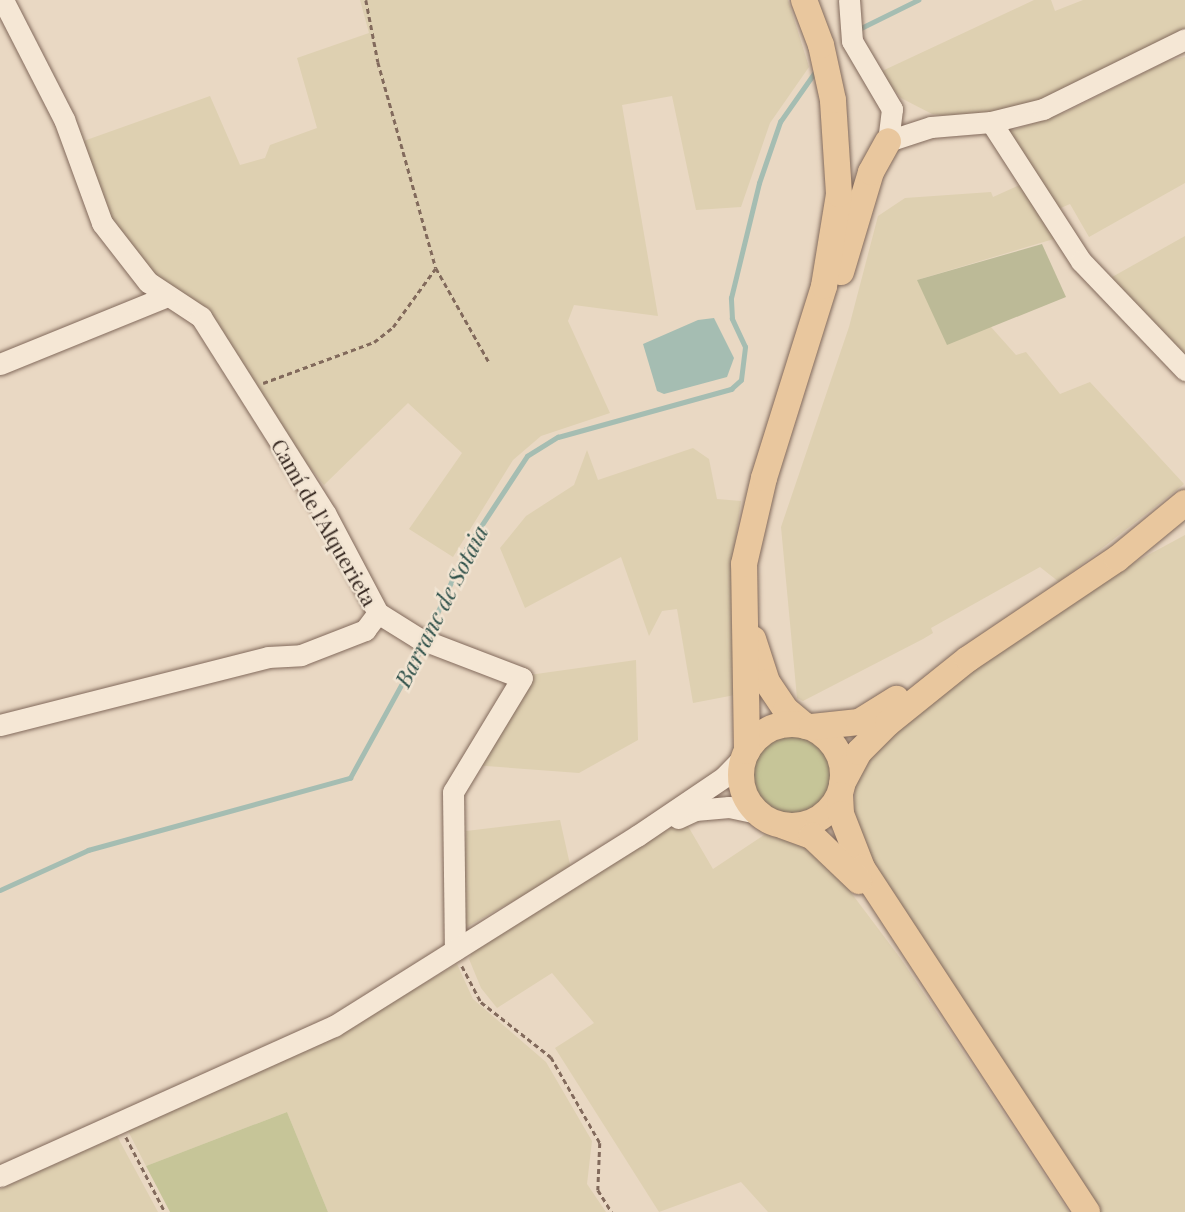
<!DOCTYPE html>
<html>
<head>
<meta charset="utf-8">
<style>
	body { margin:0 }
	#map { position:relative; width:1185px; height:1212px; overflow:hidden; background:#e9d8c3; font-family:"Playfair Display",serif }
	div>[style] { position:absolute }
	.farmland>* { inset:0; background:#ded0b1 }
	.green>* { inset:0; background:#c6c598 }
	.round { border-radius:50% }
	.cemetery>* { inset:0; background:#bcba97 }
	.water>* { inset:0; background:#a5bdb2 }
	.stream>* { height:4.5px; margin:-2.25px; padding:0 2.25px; transform-origin:2.25px; border-radius:2.25px; background:#a5bdb2 }
	.path>* { height:2.5px; margin-top:-1.25px; transform-origin:0; background:repeating-linear-gradient(90deg,#826a5c 0 5px,transparent 0 8.5px) }
	.roads { filter:drop-shadow(0 0 2px #826a5c) drop-shadow(0 0 2px #826a5c) }
	.minor>* { height:21px; margin:-10.5px; padding:0 10.5px; transform-origin:10.5px; border-radius:10.5px; background:#f5e7d5 }
	.major>* { height:26px; margin:-13px; padding:0 13px; transform-origin:13px; border-radius:13px; background:#e9c79e }
	.major>.ring { margin:-13px; padding:0; box-sizing:content-box; background:none; border:26px solid #e9c79e; border-radius:50% }
	span { translate:-50% -50%; white-space:nowrap; text-align:center; line-height:1.15; -webkit-text-stroke:5px #f1e4d2; paint-order:stroke }
	.street-label { font-size:21px; color:#33251e }
	.water-label { font-size:23px; color:#2f514a; font-style:italic }
</style>
</head>
<body>
<div id="map">
	<div class="farmland">
		<i style="clip-path:polygon(360px 0,788px 0,809px 67px,770px 123px,741px 207px,696px 210px,672px 96px,622px 105px,658px 316px,574px 305px,568px 321px,610px 413px,541px 436px,513px 460px,453px 557px,409px 529px,462px 453px,408px 403px,324px 485px,277px 426px,236px 360px,164px 292px,111px 227px,78px 143px,210px 96px,240px 165px,265px 158px,270px 145px,317px 128px,297px 58px,369px 33px)"></i>
		<i style="clip-path:polygon(1034px 0,1051px 0,1055px 11px,1083px 0,1185px 0,1185px 28px,1079px 85px,1012px 110px,957px 117px,932px 114px,901px 98px,880px 72px)"></i>
		<i style="clip-path:polygon(1185px 57px,1185px 183px,1089px 237px,1070px 204px,1054px 211px,1008px 132px,1066px 112px,1167px 61px)"></i>
		<i style="clip-path:polygon(1022px 184px,1057px 238px,917px 280px,991px 327px,1016px 355px,1026px 352px,1060px 394px,1090px 382px,1184px 484px,1059px 582px,1040px 567px,931px 628px,933px 633px,923px 639px,803px 701px,797px 698px,781px 527px,849px 327px,878px 216px,905px 198px,991px 192px,993px 197px)"></i>
		<i style="clip-path:polygon(1185px 236px,1185px 357px,1105px 281px)"></i>
		<i style="clip-path:polygon(693px 448px,709px 459px,717px 499px,741px 501px,734px 552px,740px 694px,693px 703px,677px 609px,662px 611px,649px 636px,621px 557px,525px 608px,500px 548px,526px 516px,574px 485px,587px 450px,598px 480px)"></i>
		<i style="clip-path:polygon(1185px 535px,1185px 1212px,1099px 1212px,870px 860px,854px 812px,855px 785px,859px 772px,897px 722px,1100px 581px)"></i>
		<i style="clip-path:polygon(636px 660px,638px 740px,579px 773px,473px 765px,529px 675px)"></i>
		<i style="clip-path:polygon(560px 820px,571px 869px,461px 930px,466px 831px)"></i>
		<i style="clip-path:polygon(685px 821px,713px 869px,767px 833px,790px 836px,828px 862px,901px 959px,1069px 1212px,768px 1212px,741px 1182px,659px 1212px,555px 1048px,594px 1023px,552px 973px,497px 1008px,481px 988px,469px 959px,473px 950px,632px 847px)"></i>
		<i style="clip-path:polygon(457px 964px,473px 999px,546px 1062px,592px 1141px,587px 1184px,606px 1212px,328px 1212px,287px 1112px,146px 1166px,125px 1125px,339px 1033px)"></i>
		<i style="clip-path:polygon(117px 1136px,158px 1212px,0 1212px,0 1189px)"></i>
	</div>
	<div class="green">
		<i class="round" style="left:747px;top:732px;width:86px;height:86px"></i>
		<i style="clip-path:polygon(287px 1112px,328px 1212px,170px 1212px,146px 1166px)"></i>
	</div>
	<div class="cemetery">
		<i style="clip-path:polygon(1042px 244px,1066px 297px,947px 345px,917px 280px)"></i>
	</div>
	<div class="water">
		<i style="clip-path:polygon(714px 318px,734px 358px,727px 377px,664px 394px,657px 391px,643px 344px,698px 320px)"></i>
	</div>
	<div class="stream">
		<i style="left:859px;top:29px;width:66px;rotate:-26.2deg"></i>
		<i style="left:427px;top:636px;width:95px;rotate:-65.9deg"></i>
		<i style="left:466px;top:549px;width:111px;rotate:-56.7deg"></i>
		<i style="left:527px;top:456px;width:36px;rotate:-32deg"></i>
		<i style="left:558px;top:437px;width:180px;rotate:-15.5deg"></i>
		<i style="left:731px;top:389px;width:13px;rotate:-42deg"></i>
		<i style="left:741px;top:380px;width:33px;rotate:-83deg"></i>
		<i style="left:745px;top:347px;width:31px;rotate:-115deg"></i>
		<i style="left:732px;top:319px;width:21px;rotate:-93deg"></i>
		<i style="left:731px;top:298px;width:118px;rotate:-76.3deg"></i>
		<i style="left:759px;top:183px;width:65px;rotate:-71deg"></i>
		<i style="left:780px;top:122px;width:61px;rotate:-55deg"></i>
		<i style="left:0;top:890px;width:97px;rotate:-24.4deg"></i>
		<i style="left:88px;top:850px;width:272px;rotate:-15.4deg"></i>
		<i style="left:350px;top:778px;width:149px;rotate:-61.2deg"></i>
	</div>
	<div class="path">
		<i style="left:366px;top:0;width:63px;rotate:79deg"></i>
		<i style="left:378px;top:62px;width:214px;rotate:74.3deg"></i>
		<i style="left:436px;top:268px;width:108px;rotate:60.6deg"></i>
		<i style="left:263px;top:383px;width:118px;rotate:-20.3deg"></i>
		<i style="left:374px;top:342px;width:24px;rotate:-38deg"></i>
		<i style="left:393px;top:327px;width:72px;rotate:-54.1deg"></i>
		<i style="left:462px;top:966px;width:41px;rotate:62.2deg"></i>
		<i style="left:481px;top:1002px;width:89px;rotate:38.2deg"></i>
		<i style="left:551px;top:1057px;width:99px;rotate:60.3deg"></i>
		<i style="left:600px;top:1143px;width:47px;rotate:92.4deg"></i>
		<i style="left:598px;top:1190px;width:26px;rotate:58deg"></i>
		<i style="left:126px;top:1137px;width:85px;rotate:62.5deg"></i>
	</div>
	<div class="roads">
		<div class="minor">
			<i style="left:3px;top:0;width:134px;rotate:62.9deg"></i>
			<i style="left:64px;top:119px;width:111px;rotate:69.9deg"></i>
			<i style="left:102px;top:223px;width:75px;rotate:52.1deg"></i>
			<i style="left:148px;top:282px;width:64px;rotate:33.4deg"></i>
			<i style="left:201px;top:317px;width:232px;rotate:57.7deg"></i>
			<i style="left:325px;top:513px;width:113px;rotate:62.1deg"></i>
			<i style="left:378px;top:613px;width:47px;rotate:32deg"></i>
			<i style="left:418px;top:638px;width:111px;rotate:21deg"></i>
			<i style="left:522px;top:678px;width:133px;rotate:121.2deg"></i>
			<i style="left:453px;top:792px;width:158px;rotate:89.3deg"></i>
			<i style="left:849px;top:0;width:41px;rotate:85.8deg"></i>
			<i style="left:852px;top:41px;width:79px;rotate:59.5deg"></i>
			<i style="left:892px;top:109px;width:32px;rotate:97deg"></i>
			<i style="left:991px;top:122px;width:166px;rotate:57.1deg"></i>
			<i style="left:1081px;top:261px;width:151px;rotate:46.3deg"></i>
			<i style="left:888px;top:141px;width:45px;rotate:-18deg"></i>
			<i style="left:931px;top:127px;width:60px;rotate:-4.8deg"></i>
			<i style="left:991px;top:122px;width:54px;rotate:-14deg"></i>
			<i style="left:1043px;top:109px;width:158px;rotate:-26.2deg"></i>
			<i style="left:0;top:364px;width:178px;rotate:-22.1deg"></i>
			<i style="left:0;top:725px;width:276px;rotate:-14.2deg"></i>
			<i style="left:268px;top:657px;width:33px;rotate:-3deg"></i>
			<i style="left:301px;top:655px;width:69px;rotate:-21.3deg"></i>
			<i style="left:365px;top:630px;width:21px;rotate:-53deg"></i>
			<i style="left:678px;top:818px;width:19px;rotate:-25deg"></i>
			<i style="left:695px;top:810px;width:34px;rotate:-5deg"></i>
			<i style="left:729px;top:807px;width:29px;rotate:12deg"></i>
			<i style="left:0;top:1176px;width:366px;rotate:-24.2deg"></i>
			<i style="left:334px;top:1026px;width:358px;rotate:-32.1deg"></i>
			<i style="left:637px;top:836px;width:105px;rotate:-34.1deg"></i>
			<i style="left:724px;top:777px;width:30px;rotate:-46deg"></i>
		</div>
		<div class="major">
			<i style="left:841px;top:272px;width:104px;rotate:-73.3deg"></i>
			<i style="left:871px;top:172px;width:35px;rotate:-61deg"></i>
			<i style="left:753px;top:639px;width:45px;rotate:72deg"></i>
			<i style="left:767px;top:682px;width:34px;rotate:56deg"></i>
			<i style="left:786px;top:710px;width:25px;rotate:40deg"></i>
			<i class="ring" style="left:741px;top:724px;width:76px;height:76px"></i>
			<i style="left:812px;top:727px;width:47px;rotate:-6.1deg"></i>
			<i style="left:859px;top:722px;width:44px;rotate:-31.9deg"></i>
			<i style="left:747px;top:751px;width:187px;rotate:-90.9deg"></i>
			<i style="left:744px;top:564px;width:88px;rotate:-76.9deg"></i>
			<i style="left:764px;top:478px;width:201px;rotate:-72.6deg"></i>
			<i style="left:824px;top:286px;width:93px;rotate:-80.7deg"></i>
			<i style="left:839px;top:194px;width:94px;rotate:-93.7deg"></i>
			<i style="left:833px;top:100px;width:56px;rotate:-102.3deg"></i>
			<i style="left:821px;top:45px;width:48px;rotate:-110.7deg"></i>
			<i style="left:842px;top:784px;width:36px;rotate:-62deg"></i>
			<i style="left:859px;top:752px;width:41px;rotate:-45deg"></i>
			<i style="left:888px;top:723px;width:102px;rotate:-38.7deg"></i>
			<i style="left:968px;top:659px;width:179px;rotate:-33.9deg"></i>
			<i style="left:1117px;top:559px;width:88px;rotate:-39.5deg"></i>
			<i style="left:840px;top:795px;width:19px;rotate:87deg"></i>
			<i style="left:841px;top:814px;width:58px;rotate:68.7deg"></i>
			<i style="left:862px;top:868px;width:411px;rotate:56.8deg"></i>
			<i style="left:784px;top:826px;width:30px;rotate:20deg"></i>
			<i style="left:812px;top:836px;width:65px;rotate:43.8deg"></i>
		</div>
	</div>
	<div class="street-label">
		<span style="left:325px;top:522px;rotate:60deg">Camí de l'Alquerieta</span>
	</div>
	<div class="water-label">
		<span style="left:441px;top:606px;rotate:-63deg">Barranc de Sotaia</span>
	</div>
</div>
</body>
</html>
